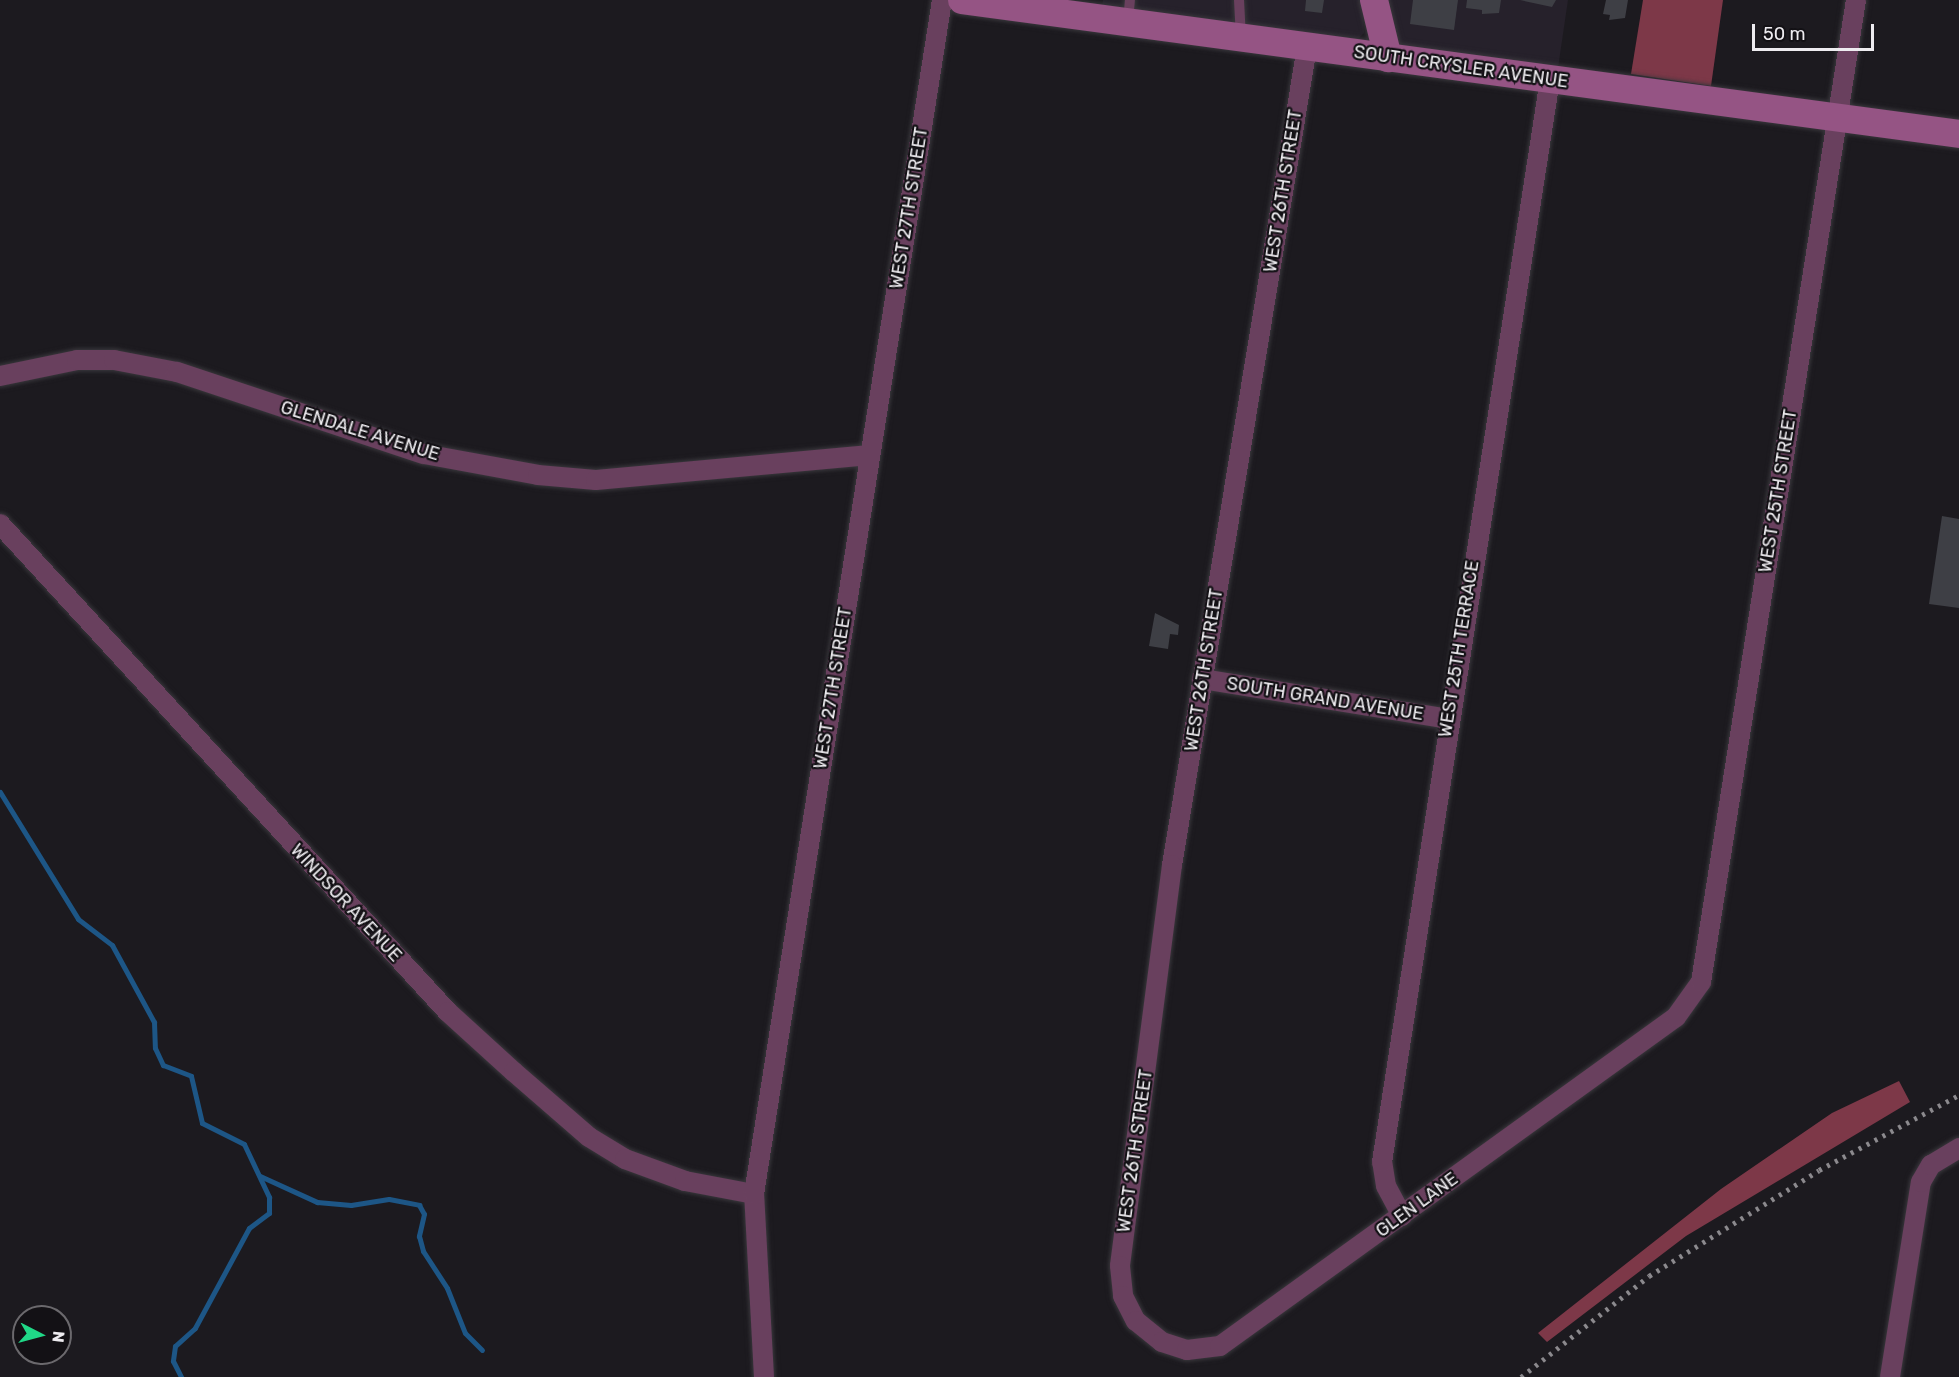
<!DOCTYPE html>
<html>
<head>
<meta charset="utf-8">
<style>
	body { margin:0 }
	#map { position:relative; width:1959px; height:1377px; overflow:hidden; background:#1c1a1f; font-family:Rubik,sans-serif }
	div>[style] { position:absolute }
	.built>* { inset:0; background:#26212b }
	.forest>* { inset:0; background:#7d3848 }
	.stream>* { height:5px; margin:-2.5px; padding:0 2.5px; transform-origin:2.5px; border-radius:2.5px; background:#1d5686 }
	.building>* { inset:0; background:#3e3f45 }
	.roads { filter:drop-shadow(0 0 2px #39373c) drop-shadow(0 0 2px #39373c) }
	.lane>* { height:10px; margin:-5px; padding:0 5px; transform-origin:5px; border-radius:5px; background:#69405e }
	.street>* { height:20px; margin:-10px; padding:0 10px; transform-origin:10px; border-radius:10px; background:#69405e }
	.secondary>* { height:28px; margin:-14px; padding:0 14px; transform-origin:14px; border-radius:14px; background:#955484 }
	.rail>* { height:4.5px; margin-top:-2.25px; transform-origin:0; background:repeating-linear-gradient(90deg,#8c8a8e 0 3px,transparent 0 9px) }
	span { translate:-50% -50%; white-space:nowrap; text-align:center; line-height:1.15; -webkit-text-stroke:4.5px #131115; paint-order:stroke }
	.street-label { font-size:18px; color:#eeecf0 }
	.north { position:absolute; left:12px; top:1305px; width:60px; height:60px; box-sizing:border-box; background:#131115; border:2px solid #6b696d; border-radius:50%; rotate:96deg; font-size:16px; font-weight:700; line-height:24px; text-align:center; color:#eeecf0 }
	.north::after { content:''; display:block; margin:auto; width:21px; height:27px; background:#20d887; clip-path:polygon(50% 0,100% 100%,50% 72%,0 100%) }
	.scale { position:absolute; left:1752px; top:24px; width:122px; height:27px; box-sizing:border-box; border:3px solid #eeecf0; border-top:0; padding-left:8px; font-size:18px; line-height:21px; white-space:nowrap; color:#eeecf0; -webkit-text-stroke:4px #131115; paint-order:stroke }
</style>
</head>
<body>
<div id="map">
	<div class="built">
		<i style="clip-path:polygon(1103px 0,1362px 0,1364px 33px,1355px 42px,1102px 6px)"></i>
		<i style="clip-path:polygon(1384px 0,1568px 0,1558px 68px,1406px 47px,1397px 42px)"></i>
	</div>
	<div class="forest">
		<i style="clip-path:polygon(1643px 0,1723px 0,1711px 86px,1631px 74px)"></i>
		<i style="clip-path:polygon(1899px 1081px,1910px 1102px,1686px 1236px,1547px 1342px,1538px 1333px,1721px 1189px,1832px 1113px)"></i>
	</div>
	<div class="stream">
		<i style="left:0;top:792px;width:149px;rotate:58.4deg"></i>
		<i style="left:78px;top:919px;width:43px;rotate:37.4deg"></i>
		<i style="left:112px;top:945px;width:88px;rotate:61.4deg"></i>
		<i style="left:154px;top:1022px;width:26px;rotate:88deg"></i>
		<i style="left:155px;top:1048px;width:19px;rotate:65deg"></i>
		<i style="left:163px;top:1065px;width:30px;rotate:21deg"></i>
		<i style="left:191px;top:1076px;width:48px;rotate:76.8deg"></i>
		<i style="left:202px;top:1123px;width:47px;rotate:26.6deg"></i>
		<i style="left:244px;top:1144px;width:59px;rotate:64.7deg"></i>
		<i style="left:269px;top:1197px;width:16px;rotate:90deg"></i>
		<i style="left:269px;top:1213px;width:25px;rotate:143deg"></i>
		<i style="left:249px;top:1228px;width:114px;rotate:118.4deg"></i>
		<i style="left:195px;top:1328px;width:27px;rotate:138deg"></i>
		<i style="left:175px;top:1346px;width:15px;rotate:98deg"></i>
		<i style="left:173px;top:1361px;width:18px;rotate:63deg"></i>
		<i style="left:260px;top:1176px;width:63px;rotate:24.5deg"></i>
		<i style="left:317px;top:1202px;width:34px;rotate:5deg"></i>
		<i style="left:351px;top:1205px;width:38px;rotate:-9deg"></i>
		<i style="left:389px;top:1199px;width:31px;rotate:11deg"></i>
		<i style="left:419px;top:1205px;width:10px;rotate:61deg"></i>
		<i style="left:424px;top:1214px;width:23px;rotate:103deg"></i>
		<i style="left:419px;top:1236px;width:16px;rotate:75deg"></i>
		<i style="left:423px;top:1251px;width:44px;rotate:57deg"></i>
		<i style="left:447px;top:1288px;width:48px;rotate:68.2deg"></i>
		<i style="left:465px;top:1333px;width:24px;rotate:45deg"></i>
	</div>
	<div class="building">
		<i style="clip-path:polygon(1306px 0,1324px 0,1322px 13px,1305px 11px)"></i>
		<i style="clip-path:polygon(1413px 0,1458px 0,1454px 30px,1410px 24px)"></i>
		<i style="clip-path:polygon(1467px 0,1501px 0,1499px 13px,1482px 14px,1482px 10px,1466px 8px)"></i>
		<i style="clip-path:polygon(1520px 0,1556px 0,1552px 7px)"></i>
		<i style="clip-path:polygon(1606px 0,1628px 0,1625px 18px,1609px 20px,1610px 15px,1603px 14px)"></i>
		<i style="clip-path:polygon(1942px 516px,1959px 519px,1959px 608px,1929px 604px)"></i>
		<i style="clip-path:polygon(1155px 613px,1179px 625px,1178px 635px,1170px 634px,1168px 649px,1149px 646px)"></i>
	</div>
	<div class="roads">
		<div class="lane">
			<i style="left:1239px;top:0;width:36px;rotate:87deg"></i>
			<i style="left:1128px;top:22px;width:22px;rotate:-85deg"></i>
		</div>
		<div class="street">
			<i style="left:1307px;top:47px;width:829px;rotate:99.37deg"></i>
			<i style="left:1172px;top:865px;width:404px;rotate:97.4deg"></i>
			<i style="left:1120px;top:1266px;width:30px;rotate:84deg"></i>
			<i style="left:1123px;top:1296px;width:28px;rotate:63deg"></i>
			<i style="left:1136px;top:1321px;width:33px;rotate:39deg"></i>
			<i style="left:1162px;top:1342px;width:26px;rotate:18deg"></i>
			<i style="left:1187px;top:1350px;width:33px;rotate:-7deg"></i>
			<i style="left:1220px;top:1346px;width:562px;rotate:-35.81deg"></i>
			<i style="left:1676px;top:1017px;width:43px;rotate:-54.5deg"></i>
			<i style="left:1701px;top:982px;width:994px;rotate:-81.03deg"></i>
			<i style="left:0;top:376px;width:79px;rotate:-11.7deg"></i>
			<i style="left:77px;top:360px;width:37px"></i>
			<i style="left:114px;top:360px;width:64px;rotate:10.8deg"></i>
			<i style="left:177px;top:372px;width:260px;rotate:18.4deg"></i>
			<i style="left:424px;top:454px;width:116px;rotate:10.4deg"></i>
			<i style="left:538px;top:475px;width:58px;rotate:4.9deg"></i>
			<i style="left:596px;top:480px;width:275px;rotate:-5.2deg"></i>
			<i style="left:0;top:524px;width:662px;rotate:47.45deg"></i>
			<i style="left:448px;top:1012px;width:89px;rotate:42.3deg"></i>
			<i style="left:514px;top:1072px;width:99px;rotate:40.9deg"></i>
			<i style="left:589px;top:1137px;width:42px;rotate:31.4deg"></i>
			<i style="left:625px;top:1159px;width:64px;rotate:20.1deg"></i>
			<i style="left:685px;top:1181px;width:70px;rotate:10.7deg"></i>
			<i style="left:1202px;top:679px;width:249px;rotate:9.2deg"></i>
			<i style="left:1402px;top:1216px;width:34px;rotate:-118deg"></i>
			<i style="left:1386px;top:1186px;width:24px;rotate:-99deg"></i>
			<i style="left:1382px;top:1162px;width:1096px;rotate:-81.18deg"></i>
			<i style="left:764px;top:1377px;width:183px;rotate:-93.1deg"></i>
			<i style="left:754px;top:1194px;width:1209px;rotate:-81.05deg"></i>
			<i style="left:1890px;top:1377px;width:197px;rotate:-81deg"></i>
			<i style="left:1921px;top:1182px;width:20px;rotate:-60deg"></i>
			<i style="left:1931px;top:1165px;width:33px;rotate:-31deg"></i>
		</div>
		<div class="secondary">
			<i style="left:962px;top:0;width:1006px;rotate:7.65deg"></i>
			<i style="left:1374px;top:0;width:60px;rotate:76.4deg"></i>
		</div>
	</div>
	<div class="rail">
		<i style="left:1521px;top:1377px;width:163px;rotate:-38.3deg"></i>
		<i style="left:1649px;top:1276px;width:200px;rotate:-31.9deg"></i>
		<i style="left:1819px;top:1170px;width:159px;rotate:-28.2deg"></i>
	</div>
	<div class="street-label">
		<span style="left:1461px;top:67px;rotate:8deg">SOUTH CRYSLER AVENUE</span>
		<span style="left:1283px;top:191px;rotate:-81deg">WEST 26TH STREET</span>
		<span style="left:909px;top:208px;rotate:-81deg">WEST 27TH STREET</span>
		<span style="left:360px;top:431px;rotate:17deg">GLENDALE AVENUE</span>
		<span style="left:1778px;top:491px;rotate:-81deg">WEST 25TH STREET</span>
		<span style="left:1459px;top:649px;rotate:-81deg">WEST 25TH TERRACE</span>
		<span style="left:1204px;top:670px;rotate:-81deg">WEST 26TH STREET</span>
		<span style="left:833px;top:688px;rotate:-81deg">WEST 27TH STREET</span>
		<span style="left:1325px;top:699px;rotate:9deg">SOUTH GRAND AVENUE</span>
		<span style="left:346px;top:903px;rotate:47deg">WINDSOR AVENUE</span>
		<span style="left:1135px;top:1151px;rotate:-82deg">WEST 26TH STREET</span>
		<span style="left:1417px;top:1205px;rotate:-36deg">GLEN LANE</span>
	</div>
	<div class="north">N</div>
	<div class="scale">50 m</div>
</div>
</body>
</html>
